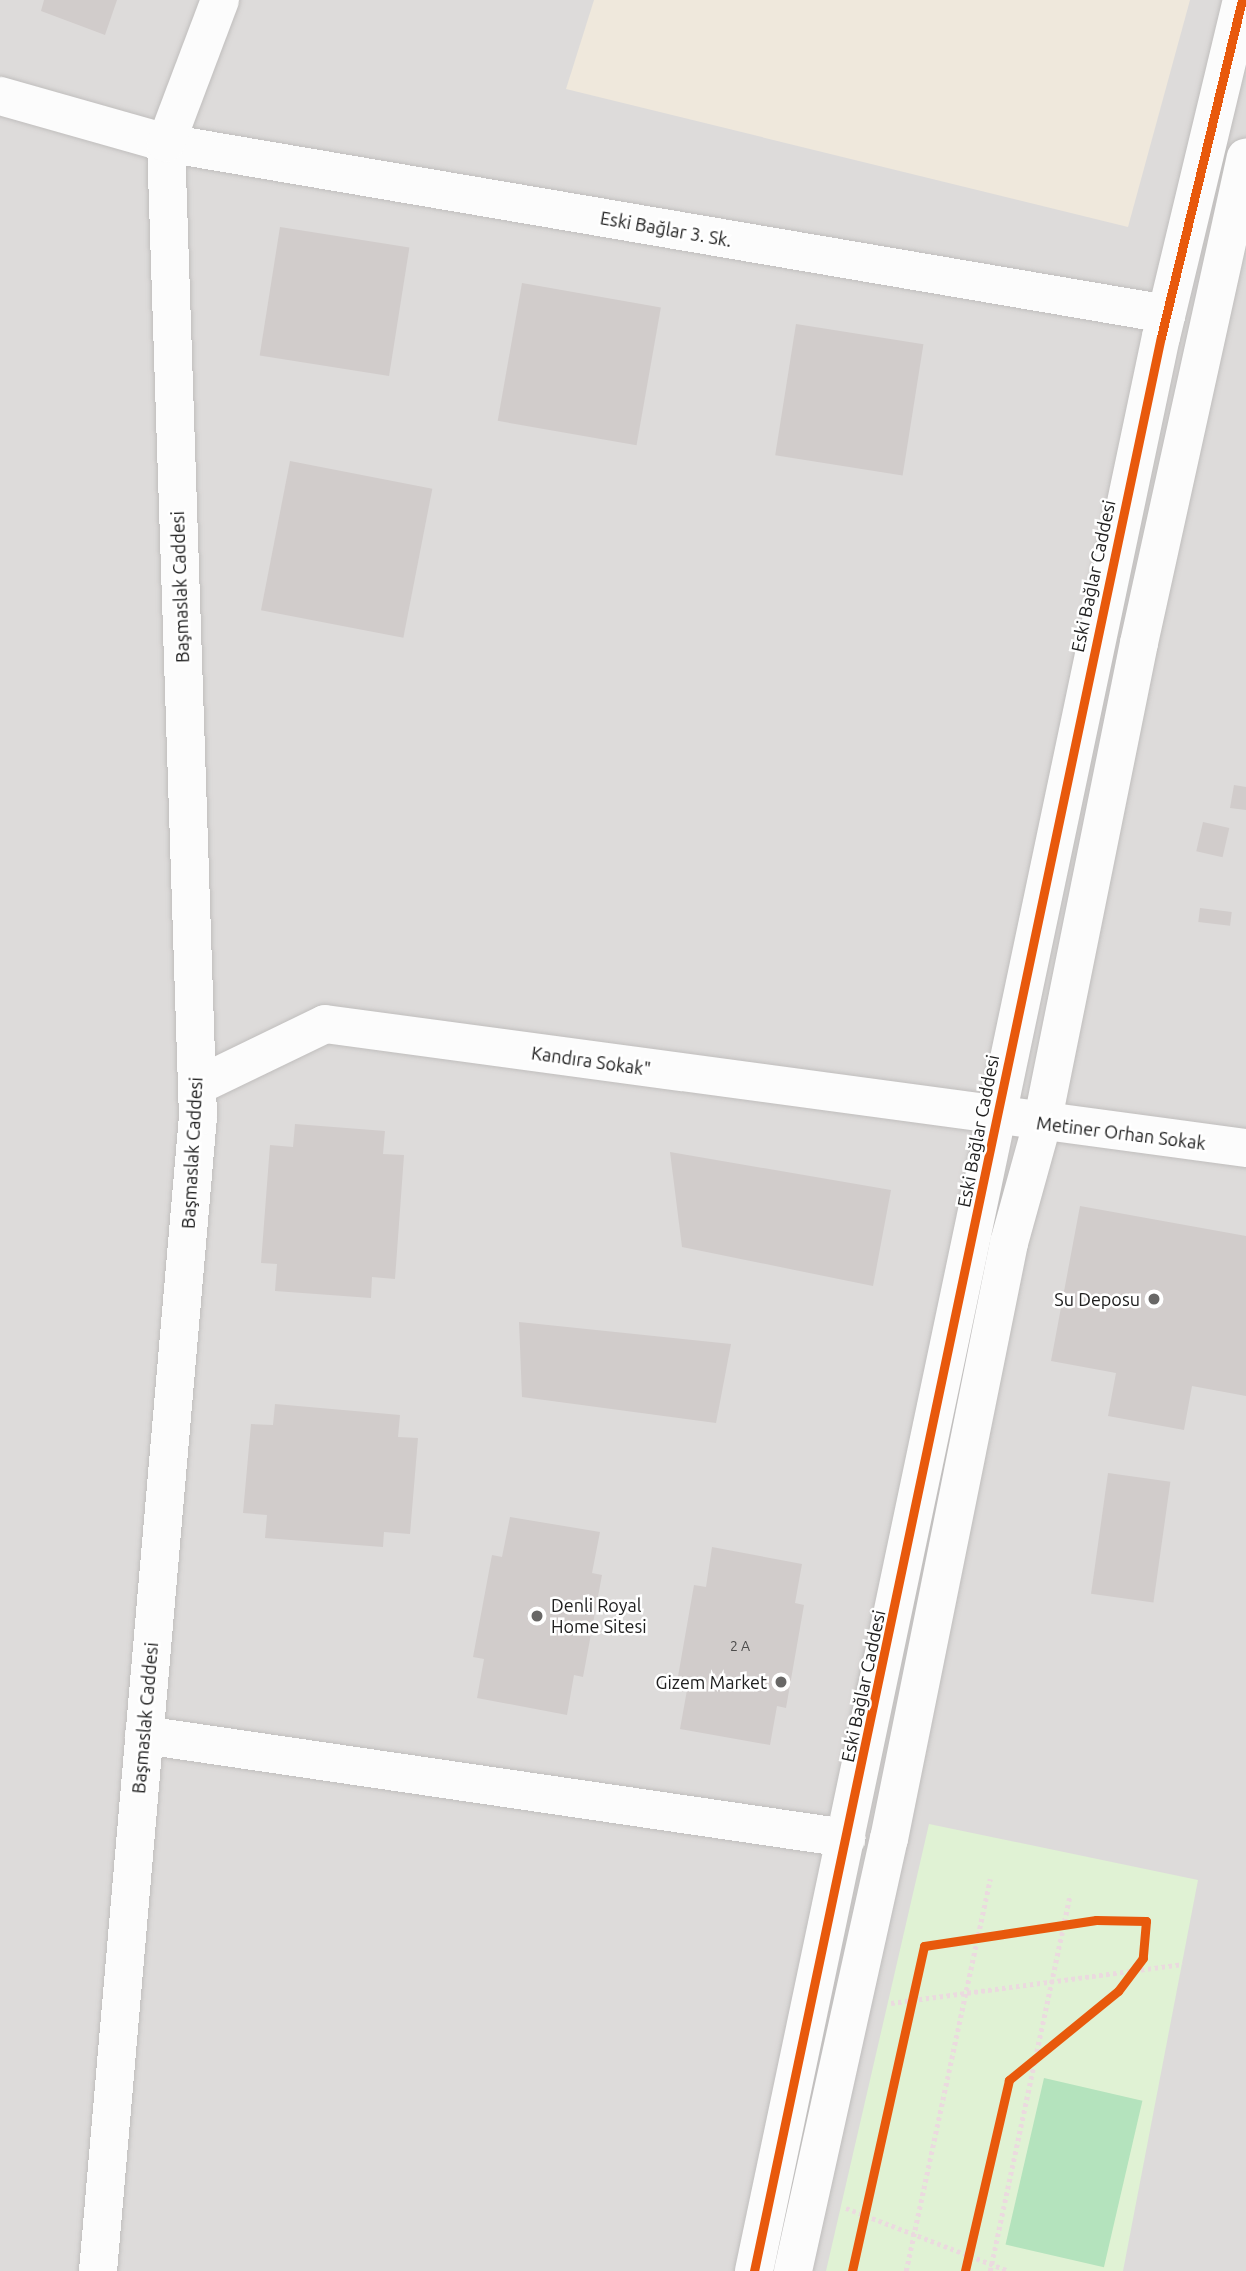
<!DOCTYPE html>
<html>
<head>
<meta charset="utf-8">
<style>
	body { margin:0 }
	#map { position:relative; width:1246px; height:2271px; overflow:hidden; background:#eeeae8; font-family:Ubuntu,sans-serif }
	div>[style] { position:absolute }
	.residential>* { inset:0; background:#dddbda; transform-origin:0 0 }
	.farmland>* { inset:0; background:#efe8dc }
	.park>* { inset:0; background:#e0f2d4 }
	.pitch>* { inset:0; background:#b4e3bd; transform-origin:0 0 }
	.building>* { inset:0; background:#d1cccb; transform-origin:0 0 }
	.path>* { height:4.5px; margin-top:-2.25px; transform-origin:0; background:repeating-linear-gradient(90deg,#ebdadf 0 3.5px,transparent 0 7px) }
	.roads { filter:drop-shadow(0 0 2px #c0bebd) drop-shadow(0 0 2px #c0bebd) }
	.minor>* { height:38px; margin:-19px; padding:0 19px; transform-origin:19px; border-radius:19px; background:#fcfcfc }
	.tertiary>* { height:38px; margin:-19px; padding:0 19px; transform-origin:19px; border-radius:19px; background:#fcfcfc }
	.cycleway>* { height:9px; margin:-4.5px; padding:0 4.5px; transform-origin:4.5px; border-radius:4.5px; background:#e8590c }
	.dots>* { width:19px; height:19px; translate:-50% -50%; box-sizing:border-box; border:4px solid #fff; border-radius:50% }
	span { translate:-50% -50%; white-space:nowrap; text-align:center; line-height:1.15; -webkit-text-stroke:5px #fff; paint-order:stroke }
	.number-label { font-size:14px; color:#4c4b4b }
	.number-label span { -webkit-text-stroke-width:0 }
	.street-label { font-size:18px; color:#202020 }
	.poi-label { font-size:18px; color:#202020 }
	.right { translate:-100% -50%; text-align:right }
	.left { translate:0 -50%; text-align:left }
</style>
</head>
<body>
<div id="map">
	<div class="residential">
		<i style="left:0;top:0;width:1246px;height:2271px"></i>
	</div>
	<div class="farmland">
		<i style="clip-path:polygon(594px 0,1190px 0,1128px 227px,566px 89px)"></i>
	</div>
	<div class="park">
		<i style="clip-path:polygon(929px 1824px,1198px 1880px,1123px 2271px,826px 2271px)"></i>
	</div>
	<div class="pitch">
		<i style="left:1044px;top:2078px;width:101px;height:171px;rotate:13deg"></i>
	</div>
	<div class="building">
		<i style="clip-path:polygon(44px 0,117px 0,105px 35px,41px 11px)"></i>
		<i style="left:280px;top:227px;width:131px;height:130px;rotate:9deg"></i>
		<i style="left:522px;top:283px;width:141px;height:140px;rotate:10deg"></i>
		<i style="left:796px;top:324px;width:129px;height:133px;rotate:9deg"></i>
		<i style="left:290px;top:461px;width:145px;height:152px;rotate:11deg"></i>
		<i style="clip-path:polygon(1234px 785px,1246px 787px,1246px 810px,1230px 808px)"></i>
		<i style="left:1203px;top:822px;width:27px;height:30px;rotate:13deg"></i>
		<i style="left:1200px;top:908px;width:32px;height:14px;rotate:7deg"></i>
		<i style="clip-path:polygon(295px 1124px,385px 1131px,383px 1154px,404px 1155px,395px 1279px,372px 1277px,371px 1298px,275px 1291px,277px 1264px,261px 1263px,270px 1145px,293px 1147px)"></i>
		<i style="clip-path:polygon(670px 1152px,891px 1190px,873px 1286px,682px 1247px)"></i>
		<i style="clip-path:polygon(1080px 1206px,1246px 1236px,1246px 1396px,1192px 1386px,1184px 1430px,1108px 1416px,1116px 1373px,1051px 1361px)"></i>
		<i style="clip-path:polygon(519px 1322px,731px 1344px,716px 1423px,522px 1397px)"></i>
		<i style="clip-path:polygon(275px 1404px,400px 1415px,398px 1437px,418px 1438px,410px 1534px,384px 1532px,383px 1547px,265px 1538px,267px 1515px,243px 1513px,251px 1424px,273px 1425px)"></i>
		<i style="left:1108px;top:1473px;width:63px;height:122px;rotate:8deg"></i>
		<i style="clip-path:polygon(510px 1517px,600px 1532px,592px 1573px,602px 1575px,583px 1677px,574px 1675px,567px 1715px,477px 1698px,484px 1659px,473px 1657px,492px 1555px,502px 1557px)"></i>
		<i style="clip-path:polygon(712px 1547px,802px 1564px,795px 1603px,804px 1605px,786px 1708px,777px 1706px,770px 1745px,680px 1729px,687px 1690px,676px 1688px,694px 1585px,706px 1587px)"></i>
	</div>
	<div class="path">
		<i style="left:891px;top:2003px;width:294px;rotate:-7.6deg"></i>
		<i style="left:846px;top:2208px;width:175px;rotate:21.1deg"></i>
		<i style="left:906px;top:2271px;width:401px;rotate:-77.9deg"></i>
		<i style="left:990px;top:2271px;width:385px;rotate:-78deg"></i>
	</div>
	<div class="roads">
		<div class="minor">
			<i style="left:0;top:96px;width:173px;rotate:15.8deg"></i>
			<i style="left:166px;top:143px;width:1015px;rotate:9.7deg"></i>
			<i style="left:197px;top:1086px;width:142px;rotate:-25.8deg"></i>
			<i style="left:325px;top:1024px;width:929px;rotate:7.67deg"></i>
			<i style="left:144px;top:1735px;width:710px;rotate:8.35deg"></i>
		</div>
		<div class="tertiary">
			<i style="left:98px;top:2271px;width:1158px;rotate:-85.05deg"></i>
			<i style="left:198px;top:1117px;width:975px;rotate:-91.88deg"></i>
			<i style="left:166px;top:143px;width:153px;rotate:-69.3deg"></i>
			<i style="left:754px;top:2271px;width:1976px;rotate:-78.12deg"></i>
			<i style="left:1161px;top:337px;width:347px;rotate:-76.5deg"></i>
			<i style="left:793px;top:2271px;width:443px;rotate:-77.5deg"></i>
			<i style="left:889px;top:1839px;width:608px;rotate:-78.62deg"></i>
			<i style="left:1009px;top:1243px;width:123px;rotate:-74.5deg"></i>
			<i style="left:1042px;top:1124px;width:491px;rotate:-78.6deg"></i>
			<i style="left:1139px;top:643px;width:497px;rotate:-77.6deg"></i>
		</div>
	</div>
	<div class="cycleway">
		<i style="left:754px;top:2271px;width:1976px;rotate:-78.12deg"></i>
		<i style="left:1161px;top:337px;width:347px;rotate:-76.5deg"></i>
		<i style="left:852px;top:2271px;width:333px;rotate:-77.5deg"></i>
		<i style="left:924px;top:1946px;width:174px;rotate:-8.6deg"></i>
		<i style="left:1096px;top:1920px;width:50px;rotate:1.1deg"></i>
		<i style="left:1146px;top:1921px;width:37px;rotate:95deg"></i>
		<i style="left:1143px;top:1958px;width:41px;rotate:127.1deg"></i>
		<i style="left:1118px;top:1991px;width:141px;rotate:140.8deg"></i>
		<i style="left:1009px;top:2080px;width:196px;rotate:103deg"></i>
	</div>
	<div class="dots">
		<i style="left:1154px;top:1299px;background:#686766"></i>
		<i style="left:537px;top:1616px;background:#686766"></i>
		<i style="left:781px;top:1682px;background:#686766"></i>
	</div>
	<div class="number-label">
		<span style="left:740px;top:1646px">2 A</span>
	</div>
	<div class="street-label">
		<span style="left:666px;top:229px;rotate:10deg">Eski Bağlar 3. Sk.</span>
		<span style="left:1093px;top:576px;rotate:-78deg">Eski Bağlar Caddesi</span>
		<span style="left:180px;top:587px;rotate:-92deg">Başmaslak Caddesi</span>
		<span style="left:591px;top:1061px;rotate:8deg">Kandıra Sokak"</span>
		<span style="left:978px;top:1131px;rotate:-79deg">Eski Bağlar Caddesi</span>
		<span style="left:1121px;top:1133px;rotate:7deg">Metiner Orhan Sokak</span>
		<span style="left:192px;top:1153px;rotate:-87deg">Başmaslak Caddesi</span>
		<span style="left:863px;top:1686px;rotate:-78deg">Eski Bağlar Caddesi</span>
		<span style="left:145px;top:1718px;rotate:-85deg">Başmaslak Caddesi</span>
	</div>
	<div class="poi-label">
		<span class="right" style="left:1140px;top:1299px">Su Deposu</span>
		<span class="left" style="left:551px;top:1616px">Denli Royal<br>Home Sitesi</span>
		<span class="right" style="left:767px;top:1682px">Gizem Market</span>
	</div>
</div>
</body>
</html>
